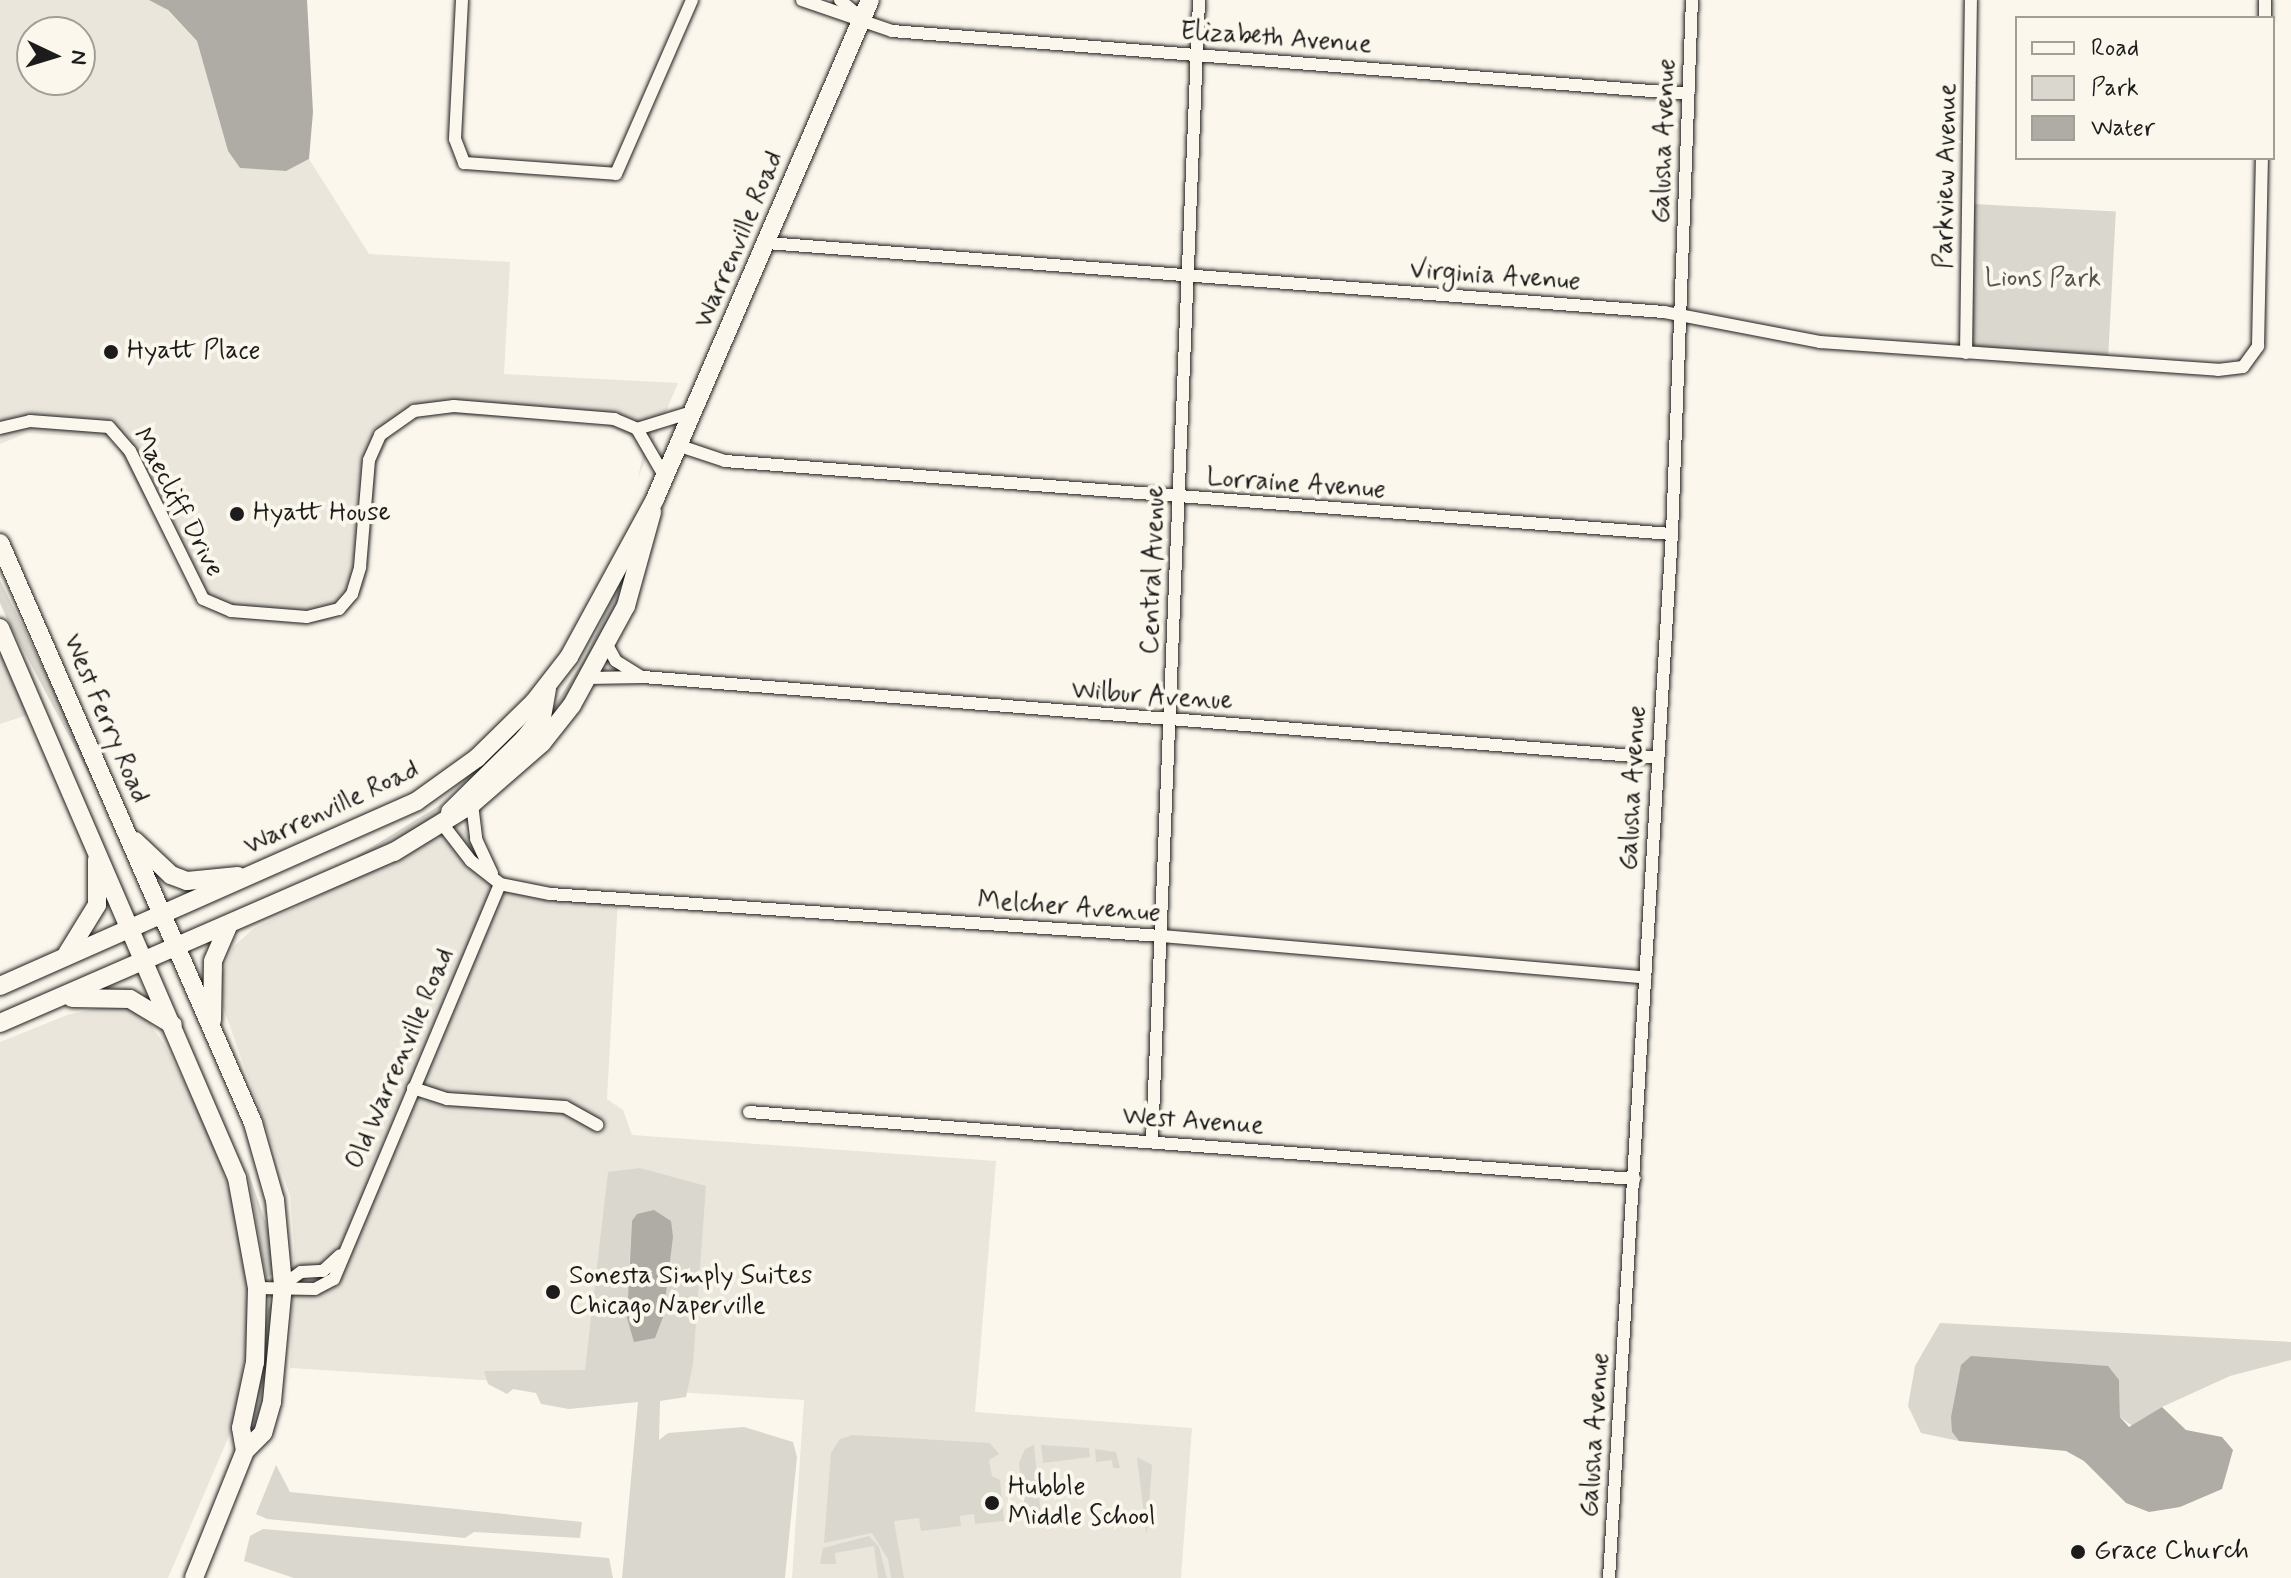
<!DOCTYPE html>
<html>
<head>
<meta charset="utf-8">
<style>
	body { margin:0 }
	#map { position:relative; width:2291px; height:1578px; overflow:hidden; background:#fbf7ec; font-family:Mynerve,sans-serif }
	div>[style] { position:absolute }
	.built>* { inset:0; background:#eae6dc }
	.green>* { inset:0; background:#dad7ce; transform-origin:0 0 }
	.water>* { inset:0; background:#afaca5 }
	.roads { filter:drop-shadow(0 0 2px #1c1c1c) drop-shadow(0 0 2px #1c1c1c) }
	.minor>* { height:12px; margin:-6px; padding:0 6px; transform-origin:6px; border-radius:6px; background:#fbf7ec }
	.secondary>* { height:18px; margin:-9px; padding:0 9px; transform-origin:9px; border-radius:9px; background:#fbf7ec }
	.dots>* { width:22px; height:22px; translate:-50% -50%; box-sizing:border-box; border:4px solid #fbf7ec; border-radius:50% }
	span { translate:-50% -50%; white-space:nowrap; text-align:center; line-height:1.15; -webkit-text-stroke:8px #fbf7ec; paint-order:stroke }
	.street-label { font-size:26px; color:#1c1c1c }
	.park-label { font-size:26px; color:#555451 }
	.poi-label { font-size:26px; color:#1c1c1c }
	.left { translate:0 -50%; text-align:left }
	.legend { position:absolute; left:2015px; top:16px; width:260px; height:144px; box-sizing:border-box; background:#fbf7ec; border:2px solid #a29f99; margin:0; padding:10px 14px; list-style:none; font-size:24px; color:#1c1c1c }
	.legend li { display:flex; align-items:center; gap:16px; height:40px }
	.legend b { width:40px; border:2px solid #a29f99 }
	.north { position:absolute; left:16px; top:16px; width:80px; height:80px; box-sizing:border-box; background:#fbf7ec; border:2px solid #a29f99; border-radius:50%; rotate:94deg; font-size:22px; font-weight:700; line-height:32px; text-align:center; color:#1c1c1c }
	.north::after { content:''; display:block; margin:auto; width:28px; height:36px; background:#1c1c1c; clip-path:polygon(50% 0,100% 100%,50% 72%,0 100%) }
</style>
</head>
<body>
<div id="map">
	<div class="built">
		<i style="clip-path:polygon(evenodd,0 0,149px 0,163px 6px,197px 41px,228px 151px,240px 168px,286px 171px,309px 159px,369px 254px,510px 262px,504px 374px,678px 383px,638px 478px,643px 454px,635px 439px,602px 423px,427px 413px,407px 421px,389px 438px,377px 464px,369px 563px,365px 585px,350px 609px,329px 621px,305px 623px,231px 618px,201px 605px,113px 439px,27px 433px,0 444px,0 0,32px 32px,80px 32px,80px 80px,32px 80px,32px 32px)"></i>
		<i style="clip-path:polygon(0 651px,27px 715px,0 724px)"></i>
		<i style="clip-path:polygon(460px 824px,505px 885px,618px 898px,607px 1099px,623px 1110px,632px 1135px,996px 1161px,975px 1412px,1192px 1428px,1181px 1578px,792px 1578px,804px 1400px,290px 1368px,294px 1247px,290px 1195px,223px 1007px,221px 977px,233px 947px,253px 929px)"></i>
		<i style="clip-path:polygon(112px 1005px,129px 1006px,146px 1018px,164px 1044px,205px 1122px,235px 1207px,248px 1289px,246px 1351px,232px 1429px,168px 1578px,0 1578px,0 1042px,67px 1015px)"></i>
	</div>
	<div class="green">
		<i style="left:1974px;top:204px;width:142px;height:144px;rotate:3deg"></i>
		<i style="clip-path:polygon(627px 565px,632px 568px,607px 628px,575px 686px,533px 739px,585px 658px)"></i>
		<i style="clip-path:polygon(0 580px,70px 722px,107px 808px,8px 621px,0 603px)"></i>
		<i style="clip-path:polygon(442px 804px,434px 820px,358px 858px,357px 856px)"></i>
		<i style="clip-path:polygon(evenodd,640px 1168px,706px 1186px,693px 1364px,686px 1397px,660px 1401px,659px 1440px,668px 1433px,744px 1427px,793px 1442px,797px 1457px,785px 1578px,622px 1578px,638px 1402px,569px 1409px,541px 1404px,536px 1393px,513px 1389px,507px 1394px,488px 1384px,484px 1371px,585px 1370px,608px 1172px,640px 1168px,632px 1221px,671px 1221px,663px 1317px,628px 1280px,632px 1221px)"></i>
		<i style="clip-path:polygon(247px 1169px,269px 1232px,273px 1274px,266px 1278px)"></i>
		<i style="clip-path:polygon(275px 1297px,268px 1375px,254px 1437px,249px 1434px,268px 1309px)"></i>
		<i style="clip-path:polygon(1940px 1323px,2291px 1342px,2291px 1360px,2230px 1376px,2162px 1407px,2135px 1428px,2120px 1417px,2119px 1380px,1952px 1432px,1959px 1441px,1921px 1433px,1908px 1406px,1915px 1366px)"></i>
		<i style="clip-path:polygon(853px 1435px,990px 1443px,999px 1454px,989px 1460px,992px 1476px,1000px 1480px,1004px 1521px,975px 1524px,974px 1514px,960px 1516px,961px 1526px,921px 1531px,919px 1518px,894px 1521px,904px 1578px,891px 1578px,888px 1559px,872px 1533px,824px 1543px,831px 1453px,840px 1439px)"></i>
		<i style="clip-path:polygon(1034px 1445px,1041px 1516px,1026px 1518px,1019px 1463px,1025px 1449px)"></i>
		<i style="clip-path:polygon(1041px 1445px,1089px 1448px,1090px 1457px,1043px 1463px)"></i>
		<i style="clip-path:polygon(1095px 1449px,1116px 1452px,1120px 1468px,1113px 1468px,1112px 1460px,1096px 1462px)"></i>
		<i style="clip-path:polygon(1137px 1457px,1152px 1465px,1147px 1533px,1146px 1531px)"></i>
		<i style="clip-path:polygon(276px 1465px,290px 1492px,582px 1522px,580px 1538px,474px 1532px,465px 1538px,267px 1519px,256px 1514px)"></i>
		<i style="clip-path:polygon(263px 1529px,609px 1558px,613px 1578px,294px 1578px,244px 1561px,250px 1536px)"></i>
		<i style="clip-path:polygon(869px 1536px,879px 1547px,887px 1578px,878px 1578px,874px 1546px,835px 1553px,836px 1564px,820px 1564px,823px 1548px)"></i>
	</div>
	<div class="water">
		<i style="clip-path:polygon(149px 0,307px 0,313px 112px,309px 159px,286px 171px,240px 168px,228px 151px,197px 41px,168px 10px)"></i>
		<i style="clip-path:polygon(654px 1210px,671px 1221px,673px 1237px,663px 1317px,655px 1338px,634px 1342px,627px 1318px,632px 1221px,637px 1214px)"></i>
		<i style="clip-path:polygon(1971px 1356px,2108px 1366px,2119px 1380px,2120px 1417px,2129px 1427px,2162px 1407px,2186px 1430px,2222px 1437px,2233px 1450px,2222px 1489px,2180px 1507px,2149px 1512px,2126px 1503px,2084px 1461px,2066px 1451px,1959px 1441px,1952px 1432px,1951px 1417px,1961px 1365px)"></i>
	</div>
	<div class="roads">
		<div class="minor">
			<i style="left:462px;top:0;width:139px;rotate:92.9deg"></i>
			<i style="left:455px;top:139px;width:26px;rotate:69deg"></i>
			<i style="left:464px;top:163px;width:152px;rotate:4.1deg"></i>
			<i style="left:616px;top:174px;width:190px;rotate:-66.4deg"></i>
			<i style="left:802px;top:0;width:95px;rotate:19deg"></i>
			<i style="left:892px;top:31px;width:799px;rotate:4.52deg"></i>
			<i style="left:840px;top:0;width:25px;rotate:40deg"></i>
			<i style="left:2265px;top:18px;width:18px;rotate:-90deg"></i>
			<i style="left:767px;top:243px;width:900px;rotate:4.4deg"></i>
			<i style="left:1664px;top:312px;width:159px;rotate:10.9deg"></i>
			<i style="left:1820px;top:342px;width:399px;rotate:4deg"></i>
			<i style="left:2218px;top:370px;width:25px;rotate:-7deg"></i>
			<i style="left:2243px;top:367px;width:26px;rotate:-54deg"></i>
			<i style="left:2258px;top:346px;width:188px;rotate:-88.8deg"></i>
			<i style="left:1966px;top:353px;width:353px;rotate:-89.2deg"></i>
			<i style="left:0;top:428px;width:31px;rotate:-13deg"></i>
			<i style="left:30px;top:421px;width:79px;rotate:4.3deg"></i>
			<i style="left:109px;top:427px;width:32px;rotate:49deg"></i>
			<i style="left:130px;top:451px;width:165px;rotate:63.7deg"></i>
			<i style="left:203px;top:599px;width:30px;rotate:23deg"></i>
			<i style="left:231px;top:611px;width:76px;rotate:4.5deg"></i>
			<i style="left:307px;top:617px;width:33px;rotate:-14deg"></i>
			<i style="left:339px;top:609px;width:20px;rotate:-49deg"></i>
			<i style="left:352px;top:594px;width:28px;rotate:-73deg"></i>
			<i style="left:360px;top:567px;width:107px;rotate:-85.2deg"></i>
			<i style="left:369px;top:460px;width:27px;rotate:-66deg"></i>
			<i style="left:380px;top:435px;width:42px;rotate:-35.2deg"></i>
			<i style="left:414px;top:411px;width:40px;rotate:-7.1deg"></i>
			<i style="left:454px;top:406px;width:161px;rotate:4.6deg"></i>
			<i style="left:614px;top:419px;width:25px;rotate:23deg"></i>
			<i style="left:637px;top:429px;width:56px;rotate:59.7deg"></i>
			<i style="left:637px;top:429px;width:61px;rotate:-17.2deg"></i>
			<i style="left:680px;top:446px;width:47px;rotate:18.4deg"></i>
			<i style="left:725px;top:461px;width:950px;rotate:4.41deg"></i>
			<i style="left:607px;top:645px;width:18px;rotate:61deg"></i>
			<i style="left:616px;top:661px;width:28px;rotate:32deg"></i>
			<i style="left:588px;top:678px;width:55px;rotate:-1deg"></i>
			<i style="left:643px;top:677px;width:1018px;rotate:4.56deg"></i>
			<i style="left:472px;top:804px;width:35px;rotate:83deg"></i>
			<i style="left:476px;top:839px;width:38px;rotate:65deg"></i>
			<i style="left:444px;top:826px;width:44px;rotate:52.4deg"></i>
			<i style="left:471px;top:861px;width:37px;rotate:38deg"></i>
			<i style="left:500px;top:884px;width:51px;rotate:11.3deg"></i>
			<i style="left:550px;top:894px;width:613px;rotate:3.93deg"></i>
			<i style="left:1162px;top:936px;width:485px;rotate:4.9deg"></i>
			<i style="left:413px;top:1088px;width:36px;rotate:18deg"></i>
			<i style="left:447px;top:1099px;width:118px;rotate:3.9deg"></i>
			<i style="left:565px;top:1107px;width:37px;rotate:29deg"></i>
			<i style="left:749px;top:1112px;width:888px;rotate:4.33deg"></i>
			<i style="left:1152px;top:1141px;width:1142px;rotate:-87.64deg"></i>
			<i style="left:283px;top:1285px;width:22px;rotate:-36deg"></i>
			<i style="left:301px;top:1272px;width:22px;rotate:-3deg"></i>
			<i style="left:323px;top:1271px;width:23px;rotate:-43deg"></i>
			<i style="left:257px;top:1288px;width:58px;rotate:1deg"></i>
			<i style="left:315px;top:1289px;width:21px;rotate:-28deg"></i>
			<i style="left:334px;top:1279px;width:428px;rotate:-67.2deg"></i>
			<i style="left:1609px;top:1578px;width:1046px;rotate:-86.55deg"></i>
			<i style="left:1672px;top:534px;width:534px;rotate:-87.86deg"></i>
		</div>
		<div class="secondary">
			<i style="left:0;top:543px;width:633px;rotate:66.43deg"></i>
			<i style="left:253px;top:1123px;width:80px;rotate:74.1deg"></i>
			<i style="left:275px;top:1200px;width:85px;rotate:84.6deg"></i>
			<i style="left:283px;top:1285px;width:118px;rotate:95.4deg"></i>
			<i style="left:272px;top:1402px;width:32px;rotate:106deg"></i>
			<i style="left:263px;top:1433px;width:25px;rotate:135deg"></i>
			<i style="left:245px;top:1451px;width:137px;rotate:111.9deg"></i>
			<i style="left:0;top:628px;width:599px;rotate:66.69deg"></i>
			<i style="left:237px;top:1178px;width:112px;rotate:79.7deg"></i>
			<i style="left:257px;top:1288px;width:74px;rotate:91.5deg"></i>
			<i style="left:255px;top:1362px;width:67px;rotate:102deg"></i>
			<i style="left:241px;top:1428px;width:23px;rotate:80deg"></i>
			<i style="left:450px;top:812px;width:104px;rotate:-44.6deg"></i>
			<i style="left:524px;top:739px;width:28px;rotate:-51deg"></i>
			<i style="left:542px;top:717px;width:29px;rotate:-80deg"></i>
			<i style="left:135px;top:841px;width:50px;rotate:43.4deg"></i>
			<i style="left:171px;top:875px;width:17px;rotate:21deg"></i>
			<i style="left:187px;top:881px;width:51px;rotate:-5.6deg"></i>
			<i style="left:65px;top:957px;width:61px;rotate:-58.4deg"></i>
			<i style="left:97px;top:905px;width:45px;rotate:-90deg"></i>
			<i style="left:0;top:986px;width:456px;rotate:-23.9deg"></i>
			<i style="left:417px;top:801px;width:74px;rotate:-35.6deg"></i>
			<i style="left:477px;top:758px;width:80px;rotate:-44.5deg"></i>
			<i style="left:534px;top:702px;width:57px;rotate:-52.1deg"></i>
			<i style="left:569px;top:657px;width:180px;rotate:-61.4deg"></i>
			<i style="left:655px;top:499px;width:543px;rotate:-66.69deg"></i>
			<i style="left:72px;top:998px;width:58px;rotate:1deg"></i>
			<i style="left:130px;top:999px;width:50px;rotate:31.2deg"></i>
			<i style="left:212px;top:1020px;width:59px;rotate:-89deg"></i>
			<i style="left:213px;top:961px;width:40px;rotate:-66.6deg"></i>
			<i style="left:0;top:1023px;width:430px;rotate:-23.5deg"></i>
			<i style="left:394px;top:852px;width:92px;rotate:-31.6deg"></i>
			<i style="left:472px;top:804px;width:93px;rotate:-41.1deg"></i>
			<i style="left:542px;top:743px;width:48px;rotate:-51.7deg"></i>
			<i style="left:572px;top:705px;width:113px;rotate:-61.4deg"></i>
			<i style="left:626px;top:606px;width:98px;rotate:-74.5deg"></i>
		</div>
	</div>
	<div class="dots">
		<i style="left:111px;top:352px;background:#1c1c1c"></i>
		<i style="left:237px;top:514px;background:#1c1c1c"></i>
		<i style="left:553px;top:1292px;background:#1c1c1c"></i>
		<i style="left:992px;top:1503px;background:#1c1c1c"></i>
		<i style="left:2078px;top:1552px;background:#1c1c1c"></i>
	</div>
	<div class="street-label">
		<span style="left:1276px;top:39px;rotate:4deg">Elizabeth Avenue</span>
		<span style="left:1665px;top:141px;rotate:-88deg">Galusha Avenue</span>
		<span style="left:1947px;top:176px;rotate:-89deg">Parkview Avenue</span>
		<span style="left:740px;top:240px;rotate:-67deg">Warrenville Road</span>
		<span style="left:1495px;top:277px;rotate:4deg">Virginia Avenue</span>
		<span style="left:1296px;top:485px;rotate:4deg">Lorraine Avenue</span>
		<span style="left:177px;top:503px;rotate:62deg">Maecliff Drive</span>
		<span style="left:1154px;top:570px;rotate:-88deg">Central Avenue</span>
		<span style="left:1152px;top:697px;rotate:4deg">Wilbur Avenue</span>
		<span style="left:105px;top:719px;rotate:67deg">West Ferry Road</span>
		<span style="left:1634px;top:788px;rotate:-87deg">Galusha Avenue</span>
		<span style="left:332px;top:809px;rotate:-25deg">Warrenville Road</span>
		<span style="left:1069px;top:908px;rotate:4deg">Melcher Avenue</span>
		<span style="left:401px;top:1059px;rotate:-67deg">Old Warrenville Road</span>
		<span style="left:1193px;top:1122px;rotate:4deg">West Avenue</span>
		<span style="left:1596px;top:1435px;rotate:-86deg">Galusha Avenue</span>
	</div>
	<div class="park-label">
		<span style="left:2043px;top:280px">Lions Park</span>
	</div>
	<div class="poi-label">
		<span class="left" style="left:127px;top:352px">Hyatt Place</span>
		<span class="left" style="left:253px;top:514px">Hyatt House</span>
		<span class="left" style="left:569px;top:1292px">Sonesta Simply Suites<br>Chicago Naperville</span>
		<span class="left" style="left:1008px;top:1503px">Hubble<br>Middle School</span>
		<span class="left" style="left:2094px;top:1552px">Grace Church</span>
	</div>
	<ul class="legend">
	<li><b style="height:10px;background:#fbf7ec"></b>Road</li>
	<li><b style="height:22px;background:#dad7ce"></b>Park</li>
	<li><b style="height:22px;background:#afaca5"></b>Water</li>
	</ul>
	<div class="north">N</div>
</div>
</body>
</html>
